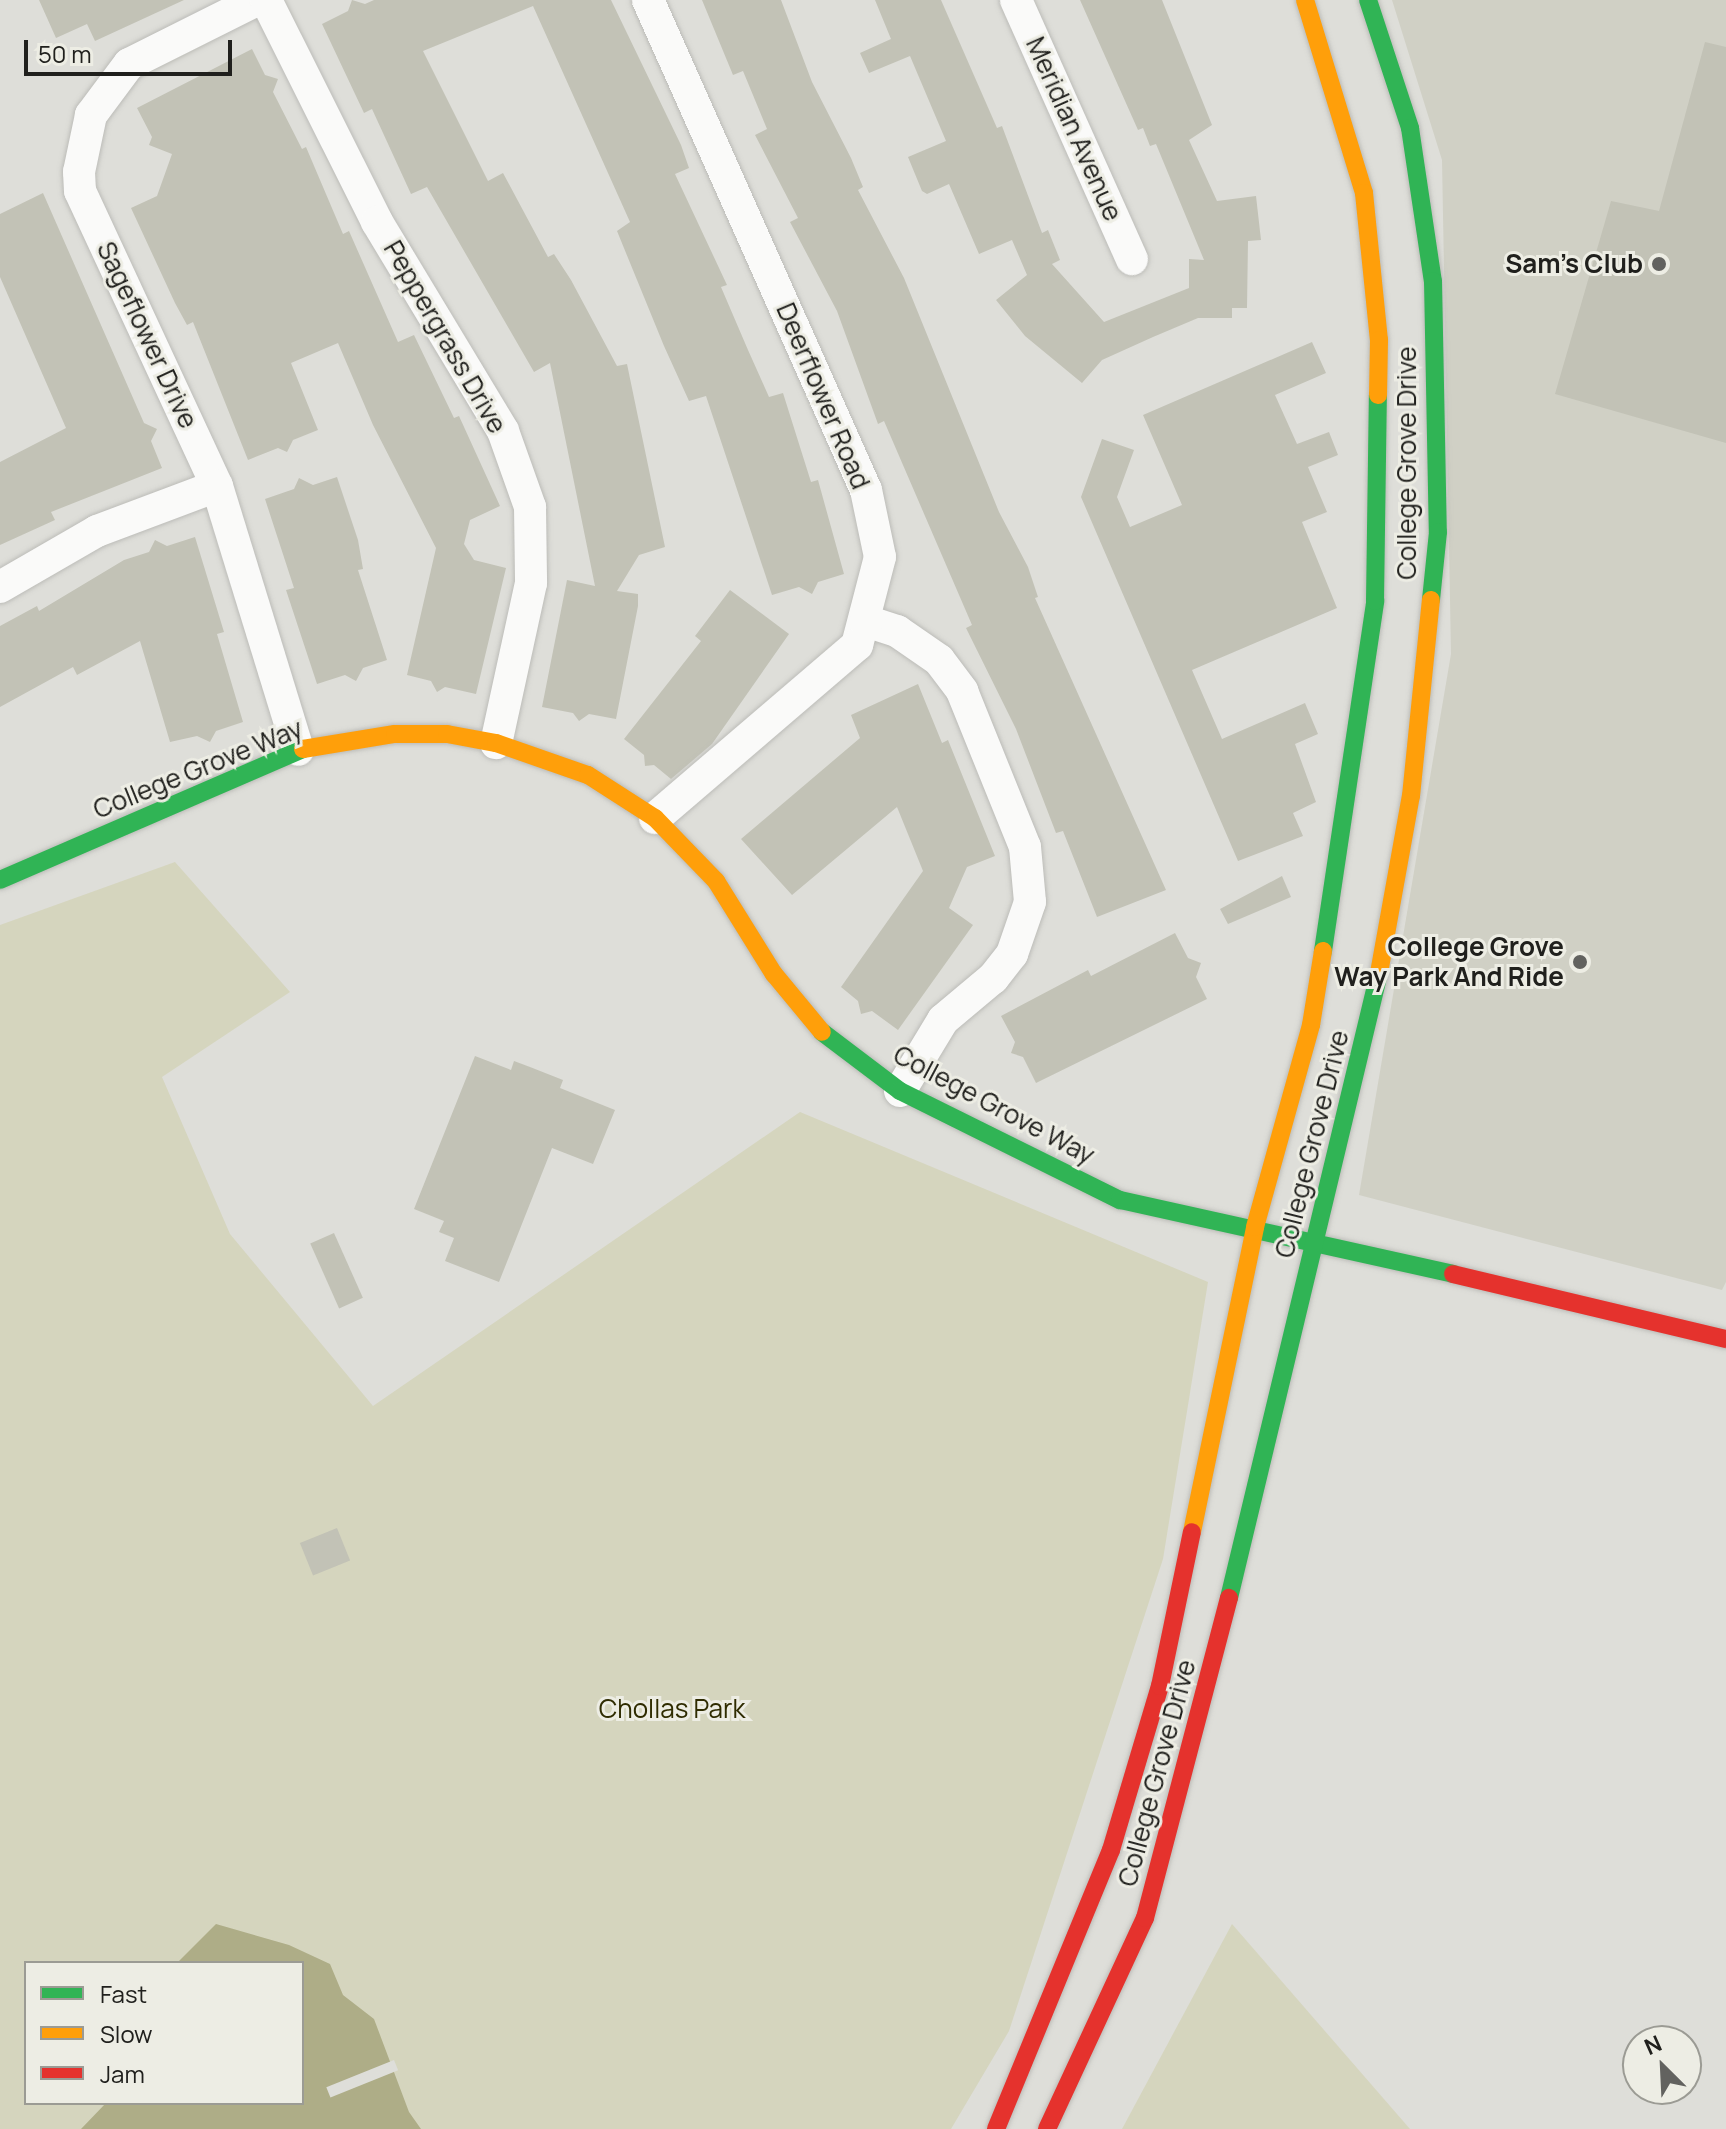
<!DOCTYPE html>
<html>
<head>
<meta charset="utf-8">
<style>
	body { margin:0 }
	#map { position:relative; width:1726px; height:2129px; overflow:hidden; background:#deded9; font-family:Manrope,sans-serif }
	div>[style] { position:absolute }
	.built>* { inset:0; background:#d0d0c5 }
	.green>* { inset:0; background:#d5d5be }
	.water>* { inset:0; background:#aead87 }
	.pier>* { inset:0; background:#deded9; transform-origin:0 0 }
	.building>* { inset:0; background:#c2c2b6; transform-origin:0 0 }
	.roads { filter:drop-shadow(0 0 2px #bcbcb8) drop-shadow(0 0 2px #bcbcb8) }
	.street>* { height:32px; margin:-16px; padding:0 16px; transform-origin:16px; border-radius:16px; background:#fafaf9 }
	.fast>* { height:18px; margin:-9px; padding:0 9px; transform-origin:9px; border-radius:9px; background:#30b455 }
	.slow>* { height:18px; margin:-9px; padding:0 9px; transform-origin:9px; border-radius:9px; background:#ff9f0a }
	.jam>* { height:18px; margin:-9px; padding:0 9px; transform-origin:9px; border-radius:9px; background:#e5322d }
	.dots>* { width:22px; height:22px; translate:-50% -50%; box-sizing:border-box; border:4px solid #edede4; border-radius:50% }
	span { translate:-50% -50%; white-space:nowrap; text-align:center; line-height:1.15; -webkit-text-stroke:6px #edede4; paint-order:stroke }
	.street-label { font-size:26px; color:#20201d }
	.poi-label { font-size:26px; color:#20201d; font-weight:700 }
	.right { translate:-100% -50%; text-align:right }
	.park-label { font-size:26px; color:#2f2c01 }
	.legend { position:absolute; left:24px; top:1961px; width:280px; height:144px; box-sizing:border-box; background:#edede4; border:2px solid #9b9b94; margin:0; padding:10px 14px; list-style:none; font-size:24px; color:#20201d }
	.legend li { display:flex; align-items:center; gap:16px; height:40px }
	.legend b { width:40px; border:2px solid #9b9b94 }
	.north { position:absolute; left:1622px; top:2025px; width:80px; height:80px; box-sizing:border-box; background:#edede4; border:2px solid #9b9b94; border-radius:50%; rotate:336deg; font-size:22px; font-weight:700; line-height:32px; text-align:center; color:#20201d }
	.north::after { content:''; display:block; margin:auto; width:28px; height:36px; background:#62625f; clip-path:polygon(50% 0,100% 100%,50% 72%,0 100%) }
	.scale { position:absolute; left:24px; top:40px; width:208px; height:36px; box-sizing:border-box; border:4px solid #20201d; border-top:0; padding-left:10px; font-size:24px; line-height:28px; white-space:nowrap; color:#20201d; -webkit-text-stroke:6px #edede4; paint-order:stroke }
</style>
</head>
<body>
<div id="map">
	<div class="built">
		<i style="clip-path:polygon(1392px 0,1726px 0,1726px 1282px,1722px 1290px,1359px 1195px,1451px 654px,1442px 160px)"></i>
	</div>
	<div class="green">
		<i style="clip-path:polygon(evenodd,175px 862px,290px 992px,162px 1077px,230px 1234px,373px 1406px,800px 1112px,1208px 1282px,1163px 1559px,1009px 2031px,951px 2129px,0 2129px,0 925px,175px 862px,26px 1963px,302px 1963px,302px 2103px,26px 2103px,26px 1963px)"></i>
		<i style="clip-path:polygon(1232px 1924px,1410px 2129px,1122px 2129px)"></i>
	</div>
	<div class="water">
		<i style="clip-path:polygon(216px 1924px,289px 1945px,330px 1964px,343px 1995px,374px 2019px,409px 2112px,421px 2129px,81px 2129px,106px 2103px,302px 2103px,302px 1963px,177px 1963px)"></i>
	</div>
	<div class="pier">
		<i style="left:394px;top:2060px;width:11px;height:73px;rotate:68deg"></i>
	</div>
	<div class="building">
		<i style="clip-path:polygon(39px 0,184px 0,95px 41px,87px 24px,56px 38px)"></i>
		<i style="clip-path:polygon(352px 0,365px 4px,374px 0,611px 0,681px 145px,689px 168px,675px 174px,727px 285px,721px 287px,748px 350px,769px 397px,783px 393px,811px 482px,818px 480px,844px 574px,818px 582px,812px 594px,799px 587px,772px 595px,706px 396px,689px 401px,664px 346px,617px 231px,630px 222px,533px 6px,423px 51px,488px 181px,503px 173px,548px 257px,554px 254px,571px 280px,617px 366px,627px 364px,665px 547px,639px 555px,617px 591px,638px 594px,638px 606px,616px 719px,589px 714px,579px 721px,573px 713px,542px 707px,567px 580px,595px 586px,550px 363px,534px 372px,427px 187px,411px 194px,372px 109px,364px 113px,322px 24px,348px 11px)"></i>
		<i style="clip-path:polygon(702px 0,781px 0,812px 82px,851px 158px,863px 187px,858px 190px,904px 278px,999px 512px,1028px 567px,1038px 597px,1035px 598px,1166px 890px,1097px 917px,1063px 831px,1056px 833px,1016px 729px,966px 628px,972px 625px,884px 421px,878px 424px,837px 311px,790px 222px,798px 218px,755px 135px,767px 129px,743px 71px,733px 75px)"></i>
		<i style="clip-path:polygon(875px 0,941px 0,997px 128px,1002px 126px,1042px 233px,1048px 230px,1060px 260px,1052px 264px,1104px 322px,1189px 288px,1189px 259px,1204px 260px,1156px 144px,1150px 146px,1143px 128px,1138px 130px,1080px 0,1162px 0,1212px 125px,1189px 140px,1217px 201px,1256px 196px,1261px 240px,1248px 241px,1247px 308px,1232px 308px,1232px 318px,1198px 318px,1153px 337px,1102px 360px,1082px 383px,1025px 336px,996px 300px,1027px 275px,1012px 240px,979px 254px,949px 184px,927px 194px,922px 191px,908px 157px,946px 141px,910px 56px,869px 73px,860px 53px,891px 39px)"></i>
		<i style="clip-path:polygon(1705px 42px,1726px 47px,1726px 443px,1555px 394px,1611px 201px,1659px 211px)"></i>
		<i style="clip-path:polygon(252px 49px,265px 75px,278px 79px,273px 92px,302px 149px,306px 147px,343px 234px,349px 231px,398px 342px,414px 335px,454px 418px,459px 416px,500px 506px,470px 520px,464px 544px,474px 560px,506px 568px,476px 694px,445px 687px,437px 692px,431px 681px,407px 675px,436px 548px,373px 425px,338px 343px,291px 363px,318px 430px,293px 440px,287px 452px,278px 448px,248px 460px,193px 322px,187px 325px,175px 303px,131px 208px,157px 196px,172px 154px,149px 145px,152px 137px,137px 108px)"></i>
		<i style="clip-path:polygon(43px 193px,144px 423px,157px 429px,151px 441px,162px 468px,51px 512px,55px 520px,0 545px,0 462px,66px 428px,0 277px,0 214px)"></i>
		<i style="clip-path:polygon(1312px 342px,1326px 373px,1275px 395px,1297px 444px,1329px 432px,1338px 455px,1308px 467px,1327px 512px,1302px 522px,1337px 608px,1192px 670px,1222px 739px,1305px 703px,1318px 734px,1295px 744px,1316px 802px,1293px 813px,1303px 836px,1238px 861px,1081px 497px,1102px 439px,1134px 450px,1117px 497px,1130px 527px,1182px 505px,1143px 415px)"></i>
		<i style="clip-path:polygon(337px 477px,358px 540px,363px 569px,358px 570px,387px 660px,363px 668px,356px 681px,345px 675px,317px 684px,286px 590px,294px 588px,265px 499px,294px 489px,299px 478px,313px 485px)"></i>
		<i style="clip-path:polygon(195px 537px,224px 632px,217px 634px,243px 722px,216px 731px,210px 742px,197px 736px,170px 742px,140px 641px,77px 675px,73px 667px,0 707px,0 626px,37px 606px,39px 611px,124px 560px,149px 552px,155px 540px,167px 546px)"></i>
		<i style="clip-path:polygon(730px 590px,789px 634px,712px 744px,671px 779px,654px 765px,645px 766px,644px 755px,624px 739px,701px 641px,695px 636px)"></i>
		<i style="clip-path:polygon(918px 684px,942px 743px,948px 740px,995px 856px,967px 867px,949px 908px,973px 925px,898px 1030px,872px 1011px,861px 1014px,858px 1001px,841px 987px,923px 871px,897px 807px,792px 895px,741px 839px,860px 738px,851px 715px)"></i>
		<i style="clip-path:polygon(1282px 876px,1291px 897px,1228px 924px,1220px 909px)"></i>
		<i style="clip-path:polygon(1175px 933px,1188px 958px,1201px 963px,1196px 977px,1207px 999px,1036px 1083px,1023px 1057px,1011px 1053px,1015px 1042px,1001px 1016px,1088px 970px,1091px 976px)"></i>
		<i style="clip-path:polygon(475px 1056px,511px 1070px,514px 1061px,530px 1067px,563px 1080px,560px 1088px,615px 1110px,593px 1164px,552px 1148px,499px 1282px,445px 1261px,454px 1238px,439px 1232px,444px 1221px,414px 1209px)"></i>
		<i style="left:334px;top:1233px;width:71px;height:26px;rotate:66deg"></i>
		<i style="left:337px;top:1528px;width:35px;height:40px;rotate:68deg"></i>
	</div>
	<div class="roads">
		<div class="street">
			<i style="left:257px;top:0;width:143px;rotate:153.4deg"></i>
			<i style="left:129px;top:64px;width:64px;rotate:126.7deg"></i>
			<i style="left:91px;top:115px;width:58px;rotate:101.9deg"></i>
			<i style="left:79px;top:172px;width:19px;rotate:87deg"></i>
			<i style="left:80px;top:191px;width:325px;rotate:65.1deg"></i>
			<i style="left:217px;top:486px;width:276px;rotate:72.9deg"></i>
			<i style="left:266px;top:0;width:248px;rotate:63.4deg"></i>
			<i style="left:377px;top:222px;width:244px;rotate:58.9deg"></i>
			<i style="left:503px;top:431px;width:81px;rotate:70.4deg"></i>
			<i style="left:530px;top:507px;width:76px;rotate:89.2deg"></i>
			<i style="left:531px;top:583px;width:164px;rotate:102.3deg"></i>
			<i style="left:648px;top:0;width:536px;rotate:66.02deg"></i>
			<i style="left:866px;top:490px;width:68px;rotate:78.2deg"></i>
			<i style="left:880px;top:557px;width:91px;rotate:104.6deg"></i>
			<i style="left:857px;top:645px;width:266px;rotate:139.4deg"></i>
			<i style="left:1016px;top:0;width:284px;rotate:65.9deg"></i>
			<i style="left:0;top:587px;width:112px;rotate:-30deg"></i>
			<i style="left:97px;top:531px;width:128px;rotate:-20.6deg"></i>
			<i style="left:866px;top:621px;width:33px;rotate:18deg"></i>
			<i style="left:897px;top:631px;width:51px;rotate:34.6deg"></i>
			<i style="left:939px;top:660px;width:39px;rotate:53deg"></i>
			<i style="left:962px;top:691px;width:168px;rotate:68deg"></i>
			<i style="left:1025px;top:847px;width:55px;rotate:84.8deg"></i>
			<i style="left:1030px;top:902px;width:55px;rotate:109.1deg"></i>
			<i style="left:1012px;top:954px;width:31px;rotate:128deg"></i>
			<i style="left:993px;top:978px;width:65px;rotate:140deg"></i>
			<i style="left:943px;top:1020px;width:83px;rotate:121.2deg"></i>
		</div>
		<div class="fast">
			<i style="left:1368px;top:0;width:135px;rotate:71.8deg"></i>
			<i style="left:1410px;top:128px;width:155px;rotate:81.5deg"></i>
			<i style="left:1433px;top:281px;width:251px;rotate:88.9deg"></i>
			<i style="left:1438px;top:532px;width:68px;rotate:95.9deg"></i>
			<i style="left:0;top:880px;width:330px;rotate:-23.4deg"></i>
			<i style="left:1323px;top:951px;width:354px;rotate:-81.5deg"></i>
			<i style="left:1375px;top:601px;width:206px;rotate:-89.2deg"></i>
			<i style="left:822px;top:1032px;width:98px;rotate:37.1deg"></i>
			<i style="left:900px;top:1091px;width:246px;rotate:26.4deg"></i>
			<i style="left:1120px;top:1200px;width:341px;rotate:12.5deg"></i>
			<i style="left:1229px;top:1598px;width:643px;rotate:-76.5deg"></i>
		</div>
		<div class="slow">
			<i style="left:1305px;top:0;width:202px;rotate:73deg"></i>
			<i style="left:1364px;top:193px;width:148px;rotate:84.2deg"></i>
			<i style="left:1379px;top:340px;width:55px;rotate:91deg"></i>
			<i style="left:303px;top:749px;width:93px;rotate:-9.3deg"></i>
			<i style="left:395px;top:734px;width:52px"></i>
			<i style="left:447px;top:734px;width:50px;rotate:10.4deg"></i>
			<i style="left:496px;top:743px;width:97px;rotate:19.2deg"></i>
			<i style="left:588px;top:775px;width:80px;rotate:32.7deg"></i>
			<i style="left:655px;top:818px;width:88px;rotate:45.9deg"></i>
			<i style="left:716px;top:881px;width:110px;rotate:58.1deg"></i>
			<i style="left:774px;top:974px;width:75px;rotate:50.4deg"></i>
			<i style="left:1379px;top:973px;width:180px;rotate:-79.8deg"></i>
			<i style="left:1411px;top:796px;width:197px;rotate:-84.2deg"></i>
			<i style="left:1192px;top:1532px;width:311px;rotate:-78.3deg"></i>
			<i style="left:1255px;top:1227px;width:210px;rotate:-74.5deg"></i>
			<i style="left:1311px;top:1025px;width:75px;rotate:-80.8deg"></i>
		</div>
		<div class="jam">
			<i style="left:1453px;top:1274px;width:281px;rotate:13.4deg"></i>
			<i style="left:996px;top:2129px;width:302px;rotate:-67.6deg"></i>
			<i style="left:1111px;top:1850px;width:171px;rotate:-73.4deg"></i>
			<i style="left:1160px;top:1686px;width:157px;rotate:-78.3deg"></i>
			<i style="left:1047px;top:2129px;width:233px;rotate:-65.1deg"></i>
			<i style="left:1145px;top:1918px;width:331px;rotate:-75.3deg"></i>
		</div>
	</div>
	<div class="dots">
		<i style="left:1659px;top:264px;background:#62625f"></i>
		<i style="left:1580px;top:962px;background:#62625f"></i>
	</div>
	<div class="street-label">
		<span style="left:1074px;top:129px;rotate:66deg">Meridian Avenue</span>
		<span style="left:147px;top:335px;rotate:65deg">Sageflower Drive</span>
		<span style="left:445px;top:337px;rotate:60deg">Peppergrass Drive</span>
		<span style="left:823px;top:396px;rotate:67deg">Deerflower Road</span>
		<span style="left:1407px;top:463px;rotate:-90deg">College Grove Drive</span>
		<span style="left:198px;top:769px;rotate:-22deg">College Grove Way</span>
		<span style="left:994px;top:1105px;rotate:28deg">College Grove Way</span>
		<span style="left:1312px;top:1144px;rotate:-76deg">College Grove Drive</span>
		<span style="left:1157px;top:1773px;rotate:-75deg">College Grove Drive</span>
	</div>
	<div class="poi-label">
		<span class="right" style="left:1643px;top:264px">Sam's Club</span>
		<span class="right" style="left:1564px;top:962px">College Grove<br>Way Park And Ride</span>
	</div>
	<div class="park-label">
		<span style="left:672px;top:1709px">Chollas Park</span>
	</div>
	<ul class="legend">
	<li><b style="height:10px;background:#30b455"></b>Fast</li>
	<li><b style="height:10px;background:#ff9f0a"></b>Slow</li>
	<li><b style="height:10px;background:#e5322d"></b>Jam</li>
	</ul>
	<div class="north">N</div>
	<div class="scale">50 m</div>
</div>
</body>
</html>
